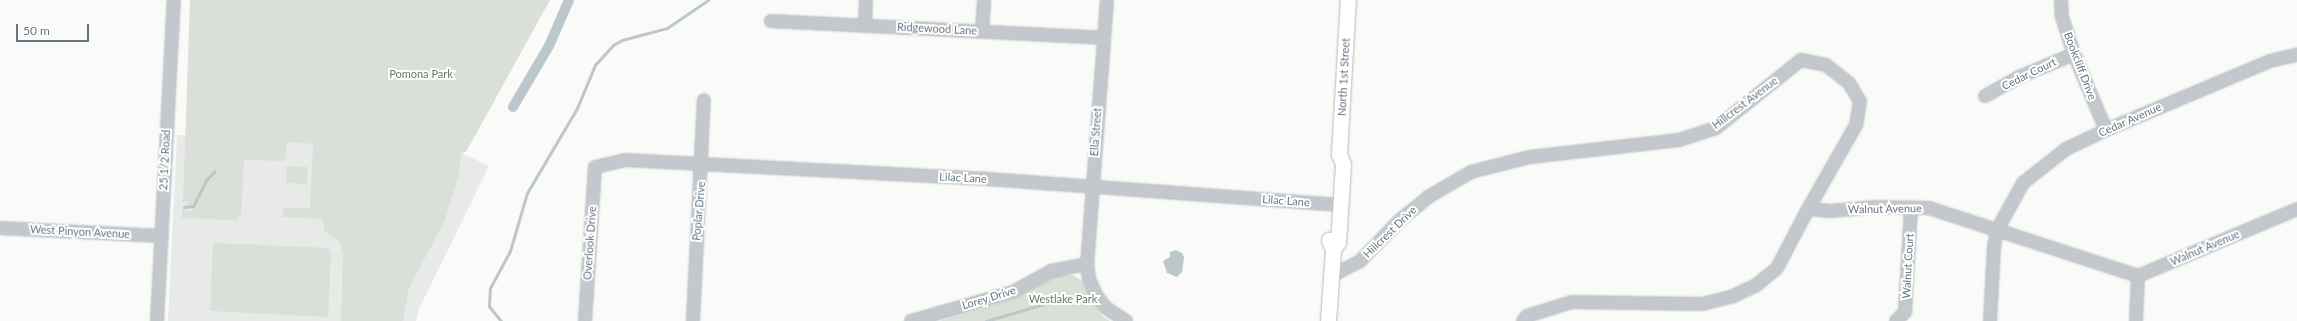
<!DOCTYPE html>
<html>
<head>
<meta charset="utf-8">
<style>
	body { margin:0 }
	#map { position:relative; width:2297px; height:321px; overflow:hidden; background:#fafaf8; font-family:Lato,sans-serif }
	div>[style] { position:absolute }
	.built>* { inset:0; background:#e8e9e9 }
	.green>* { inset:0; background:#dadfd7; transform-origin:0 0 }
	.water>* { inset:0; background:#bbc7cb }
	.stream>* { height:3px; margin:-1.5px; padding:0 1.5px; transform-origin:1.5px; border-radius:1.5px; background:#bbc7cb }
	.canal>* { height:10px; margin:-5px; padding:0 5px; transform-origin:5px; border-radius:5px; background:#bbc7cb }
	.roads { filter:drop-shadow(0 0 1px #b5babe) drop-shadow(0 0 1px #b5babe) }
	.minor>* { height:12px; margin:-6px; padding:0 6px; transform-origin:6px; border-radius:6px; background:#c3c8cc }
	.major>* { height:15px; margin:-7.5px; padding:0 7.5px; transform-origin:7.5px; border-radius:7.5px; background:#fff }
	span { translate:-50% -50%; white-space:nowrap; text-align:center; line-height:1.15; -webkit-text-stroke:4px #fff; paint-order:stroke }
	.street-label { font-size:11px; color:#657683 }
	.park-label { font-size:11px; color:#687a64 }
	.scale { position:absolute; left:16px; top:24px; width:73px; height:18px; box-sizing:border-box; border:2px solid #657683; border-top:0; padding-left:5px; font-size:12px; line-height:14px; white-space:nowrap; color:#657683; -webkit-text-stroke:3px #fff; paint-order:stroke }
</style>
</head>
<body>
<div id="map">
	<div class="built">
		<i style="clip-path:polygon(177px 135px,461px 153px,489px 166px,418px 311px,416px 321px,168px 321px)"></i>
	</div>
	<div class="green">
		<i style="clip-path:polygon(190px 0,550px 0,466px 152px,461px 153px,459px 174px,445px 220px,409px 288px,403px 321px,341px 321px,343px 254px,339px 241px,324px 231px,323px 219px,282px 217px,283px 208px,310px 208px,313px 144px,287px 142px,285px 161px,244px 160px,241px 215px,236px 220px,182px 218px,182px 209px,188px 212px,193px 210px,207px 179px,216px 171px,208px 176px,192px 205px,187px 207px,188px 200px,183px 203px)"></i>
		<i style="left:287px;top:166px;width:21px;height:17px;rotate:3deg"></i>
		<i style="clip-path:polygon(213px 243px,329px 248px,331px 254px,328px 317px,210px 311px)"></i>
		<i style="clip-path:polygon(1057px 275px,1073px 275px,1081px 280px,1102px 316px,1110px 321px,940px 321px,1014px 299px)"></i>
	</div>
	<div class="water">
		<i style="clip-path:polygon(1176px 250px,1182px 253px,1184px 257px,1182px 272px,1177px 277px,1167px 273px,1163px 261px,1170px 257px,1170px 252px)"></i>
	</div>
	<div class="stream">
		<i style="left:184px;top:207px;width:9px;rotate:-6deg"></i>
		<i style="left:193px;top:206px;width:30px;rotate:-63deg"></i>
		<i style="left:207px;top:179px;width:11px;rotate:-45deg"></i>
		<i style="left:501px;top:321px;width:19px;rotate:-129deg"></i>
		<i style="left:489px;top:306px;width:18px;rotate:-87deg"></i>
		<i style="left:490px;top:288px;width:42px;rotate:-61.6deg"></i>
		<i style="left:510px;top:251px;width:60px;rotate:-73.7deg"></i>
		<i style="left:527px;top:193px;width:99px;rotate:-59.5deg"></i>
		<i style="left:577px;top:108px;width:47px;rotate:-67.3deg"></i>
		<i style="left:595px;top:65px;width:27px;rotate:-48deg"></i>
		<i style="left:613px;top:45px;width:10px;rotate:-29deg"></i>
		<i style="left:622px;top:40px;width:47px;rotate:-14.9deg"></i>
		<i style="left:667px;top:28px;width:50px;rotate:-34.3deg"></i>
		<i style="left:986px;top:321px;width:64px;rotate:-16.4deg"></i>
		<i style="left:1047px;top:303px;width:32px;rotate:-5deg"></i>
	</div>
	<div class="canal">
		<i style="left:513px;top:107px;width:71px;rotate:-59.5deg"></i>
		<i style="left:549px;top:46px;width:50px;rotate:-66.5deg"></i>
	</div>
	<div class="roads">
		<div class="minor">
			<i style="left:1107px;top:0;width:265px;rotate:94.3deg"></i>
			<i style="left:1087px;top:264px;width:15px;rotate:82deg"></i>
			<i style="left:1089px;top:279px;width:17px;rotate:66deg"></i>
			<i style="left:1096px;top:295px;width:16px;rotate:52deg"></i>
			<i style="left:1106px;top:308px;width:24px;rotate:33deg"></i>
			<i style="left:2061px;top:0;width:17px;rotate:87deg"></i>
			<i style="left:2062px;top:17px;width:39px;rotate:72deg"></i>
			<i style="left:2074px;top:54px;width:82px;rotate:67.2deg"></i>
			<i style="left:771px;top:21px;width:332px;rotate:2.9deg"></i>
			<i style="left:865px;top:26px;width:26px;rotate:-88deg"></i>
			<i style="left:982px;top:31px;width:31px;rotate:-86deg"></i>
			<i style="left:1985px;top:96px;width:39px;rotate:-29deg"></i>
			<i style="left:2019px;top:77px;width:60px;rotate:-22.7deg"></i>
			<i style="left:0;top:228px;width:161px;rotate:2.8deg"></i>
			<i style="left:1331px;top:276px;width:33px;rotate:-27deg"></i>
			<i style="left:1360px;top:261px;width:57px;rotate:-45.7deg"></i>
			<i style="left:1400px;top:220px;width:36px;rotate:-39deg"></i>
			<i style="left:1428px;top:197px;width:50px;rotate:-30.2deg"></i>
			<i style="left:1471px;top:172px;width:61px;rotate:-14.3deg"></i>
			<i style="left:1530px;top:157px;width:150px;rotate:-6.5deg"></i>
			<i style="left:1679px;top:140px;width:39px;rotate:-18deg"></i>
			<i style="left:1716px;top:128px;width:109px;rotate:-38.7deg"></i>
			<i style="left:1801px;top:60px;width:25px;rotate:11deg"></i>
			<i style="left:1826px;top:65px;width:29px;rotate:38deg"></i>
			<i style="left:1849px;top:83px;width:21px;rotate:59deg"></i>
			<i style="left:1860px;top:101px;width:24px;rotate:99deg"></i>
			<i style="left:1856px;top:125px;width:97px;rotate:119.7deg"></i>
			<i style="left:157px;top:321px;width:321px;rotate:-87deg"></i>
			<i style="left:585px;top:321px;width:154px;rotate:-86.3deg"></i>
			<i style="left:595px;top:167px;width:32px;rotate:-13deg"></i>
			<i style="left:626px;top:160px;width:361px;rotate:3deg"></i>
			<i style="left:987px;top:179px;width:345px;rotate:4.2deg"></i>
			<i style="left:693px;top:321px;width:221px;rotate:-87.2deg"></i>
			<i style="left:911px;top:321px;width:106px;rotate:-15.9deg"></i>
			<i style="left:1013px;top:292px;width:43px;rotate:-28.9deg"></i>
			<i style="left:1051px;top:271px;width:37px;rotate:-11deg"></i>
			<i style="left:1523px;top:321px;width:6px;rotate:-51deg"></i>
			<i style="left:1527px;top:316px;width:47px;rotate:-17.3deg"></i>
			<i style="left:1572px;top:302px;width:130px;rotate:0.9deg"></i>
			<i style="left:1702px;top:304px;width:30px;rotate:-14deg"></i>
			<i style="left:1731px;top:297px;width:26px;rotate:-25deg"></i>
			<i style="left:1755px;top:286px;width:28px;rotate:-39deg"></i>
			<i style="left:1777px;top:268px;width:67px;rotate:-62.3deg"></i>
			<i style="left:1808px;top:209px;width:23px;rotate:5deg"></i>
			<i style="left:1831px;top:211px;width:44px;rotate:-5.2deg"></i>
			<i style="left:1875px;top:207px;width:54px;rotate:1.1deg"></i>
			<i style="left:1929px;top:208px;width:220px;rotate:18deg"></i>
			<i style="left:2138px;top:276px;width:173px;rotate:-22.8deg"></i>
			<i style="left:1896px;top:321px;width:13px;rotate:-45deg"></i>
			<i style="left:1905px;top:312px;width:104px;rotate:-86.7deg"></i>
			<i style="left:1990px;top:321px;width:74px;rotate:-86.9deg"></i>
			<i style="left:1994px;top:247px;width:17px;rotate:-80deg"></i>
			<i style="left:1997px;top:230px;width:54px;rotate:-61deg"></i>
			<i style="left:2023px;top:183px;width:55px;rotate:-38.3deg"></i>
			<i style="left:2066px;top:149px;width:44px;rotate:-25.4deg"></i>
			<i style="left:2106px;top:130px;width:178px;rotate:-22.8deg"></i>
			<i style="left:2270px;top:61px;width:28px;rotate:-13deg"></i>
			<i style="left:2136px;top:321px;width:45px;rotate:-87.5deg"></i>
		</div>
		<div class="major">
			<i style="left:1333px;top:249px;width:9px;rotate:-54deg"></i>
			<i style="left:1338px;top:242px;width:14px;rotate:-86deg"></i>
			<i style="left:1339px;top:228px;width:64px;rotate:-86.4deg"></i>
			<i style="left:1343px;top:164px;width:11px;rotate:-112deg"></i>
			<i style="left:1339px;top:154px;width:154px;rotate:-86.7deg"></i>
			<i style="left:1328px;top:321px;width:72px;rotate:-86deg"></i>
			<i style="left:1333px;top:249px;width:10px;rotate:-114deg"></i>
		</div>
	</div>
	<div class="street-label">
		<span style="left:937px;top:29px;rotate:3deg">Ridgewood Lane</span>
		<span style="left:2080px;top:66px;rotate:69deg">Bookcliff Drive</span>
		<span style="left:2029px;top:74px;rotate:-26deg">Cedar Court</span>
		<span style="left:1344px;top:77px;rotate:-87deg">North 1st Street</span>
		<span style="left:1745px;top:103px;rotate:-37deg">Hillcrest Avenue</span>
		<span style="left:2130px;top:120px;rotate:-24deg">Cedar Avenue</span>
		<span style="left:1096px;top:132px;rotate:-86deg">Ella Street</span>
		<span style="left:165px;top:160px;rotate:-87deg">25 1/2 Road</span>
		<span style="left:963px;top:178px;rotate:3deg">Lilac Lane</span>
		<span style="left:1286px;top:201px;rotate:4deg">Lilac Lane</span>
		<span style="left:1885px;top:209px;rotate:-1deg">Walnut Avenue</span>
		<span style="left:699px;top:211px;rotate:-85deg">Poplar Drive</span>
		<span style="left:80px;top:232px;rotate:3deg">West Pinyon Avenue</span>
		<span style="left:1390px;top:232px;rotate:-44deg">Hillcrest Drive</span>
		<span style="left:590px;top:243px;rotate:-86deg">Overlook Drive</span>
		<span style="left:2205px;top:248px;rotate:-23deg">Walnut Avenue</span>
		<span style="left:1908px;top:266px;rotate:-87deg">Walnut Court</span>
		<span style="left:989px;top:298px;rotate:-17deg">Lorey Drive</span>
	</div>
	<div class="park-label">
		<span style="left:421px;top:74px">Pomona Park</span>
		<span style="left:1063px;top:299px">Westlake Park</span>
	</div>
	<div class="scale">50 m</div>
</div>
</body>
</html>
